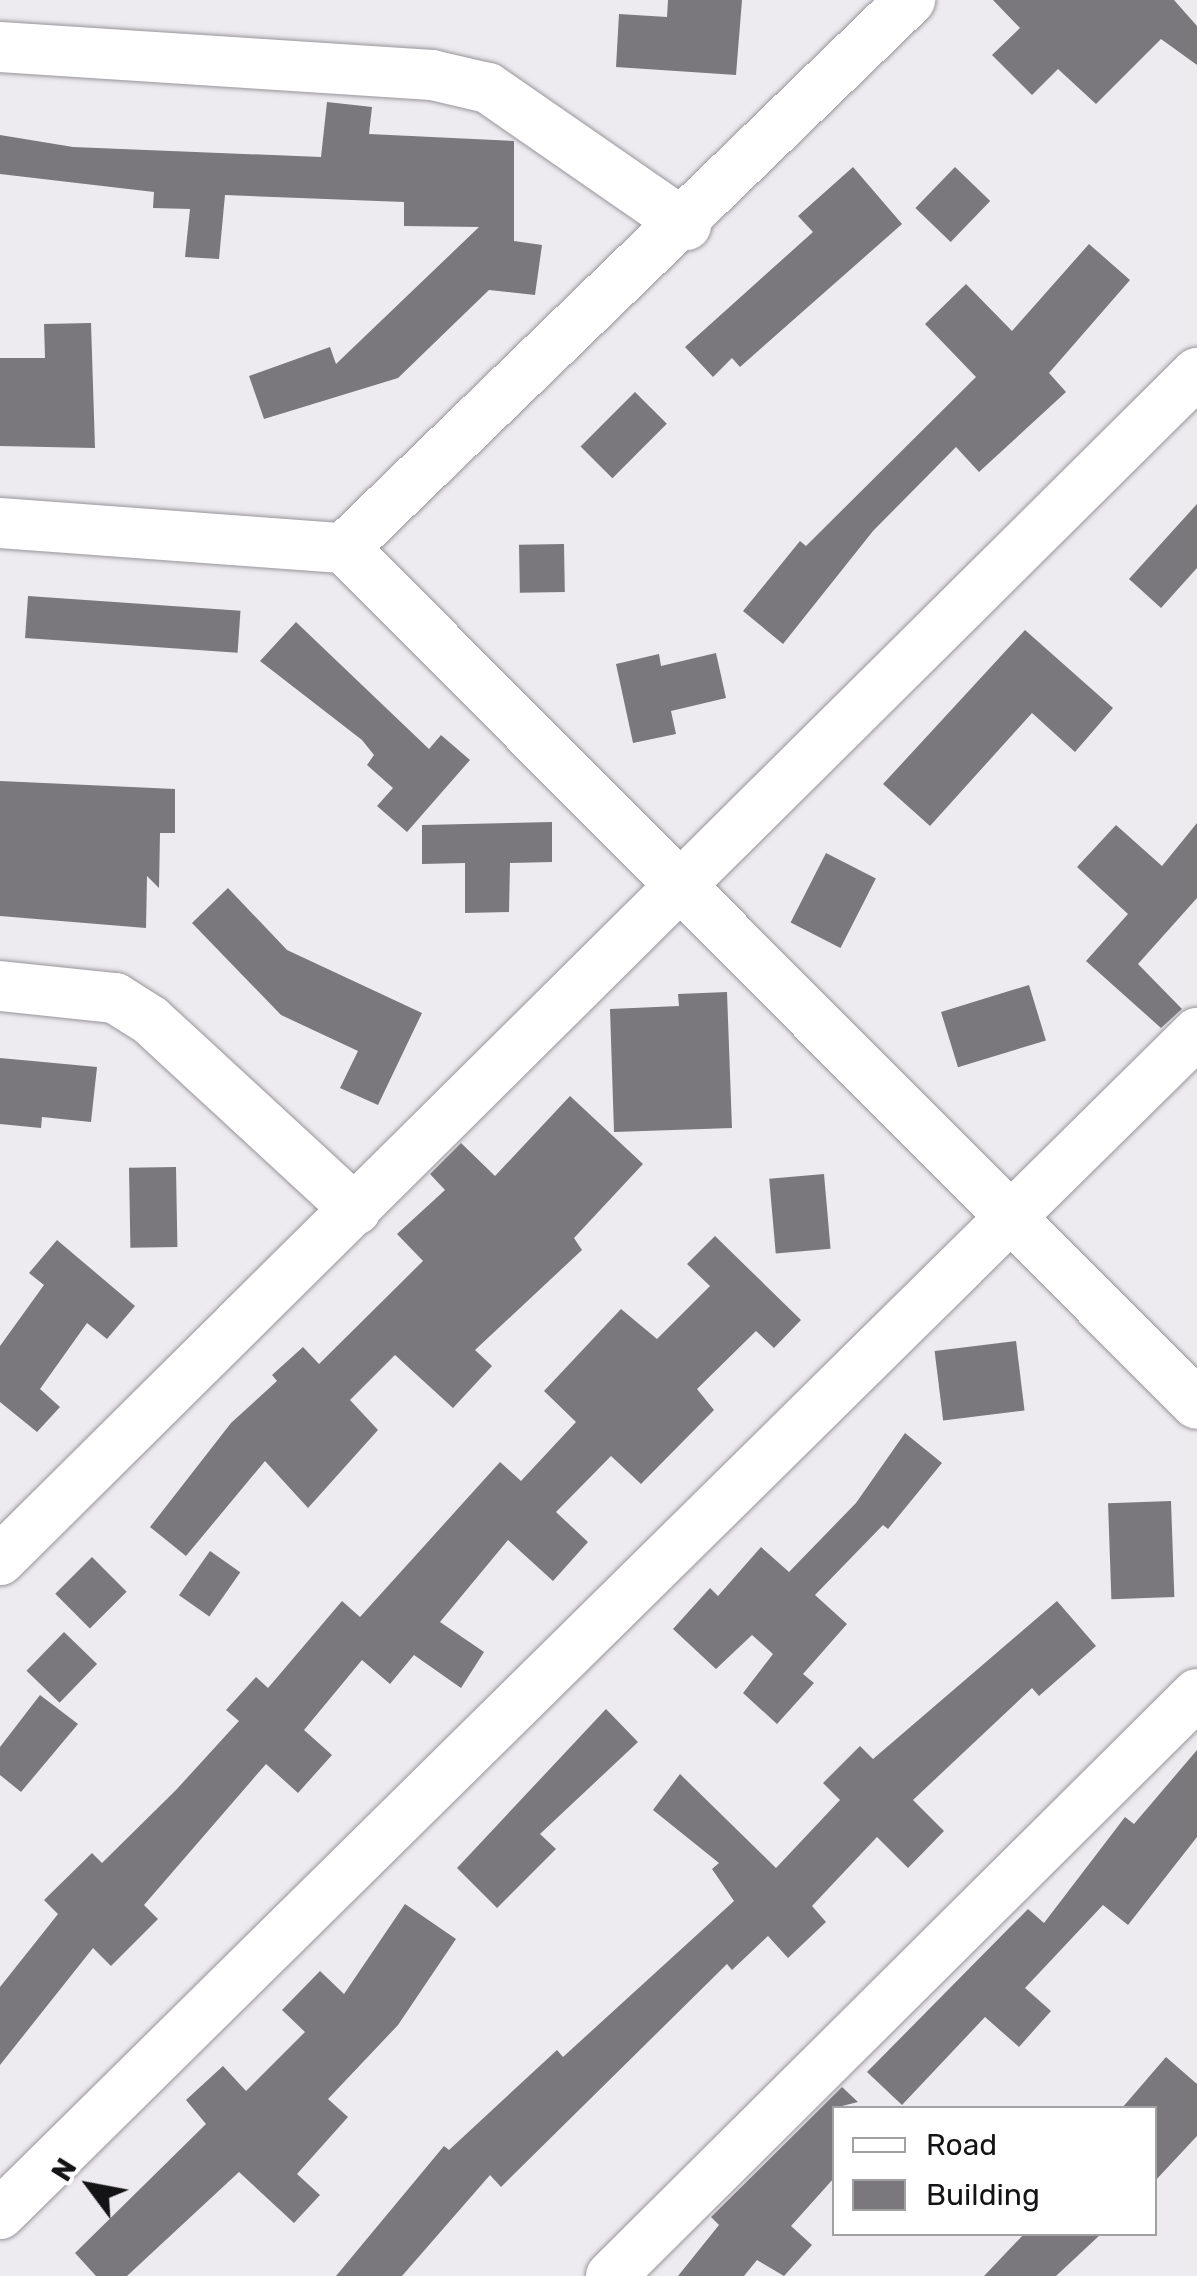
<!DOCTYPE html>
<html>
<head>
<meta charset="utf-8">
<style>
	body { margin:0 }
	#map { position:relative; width:1197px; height:2276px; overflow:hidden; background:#edebf0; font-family:Rubik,sans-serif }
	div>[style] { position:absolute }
	.building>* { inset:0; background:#7a787d; transform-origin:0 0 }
	.roads { filter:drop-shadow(0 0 2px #97959a) drop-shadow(0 0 2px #97959a) }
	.minor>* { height:50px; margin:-25px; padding:0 25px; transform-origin:25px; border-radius:25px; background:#fff }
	span { translate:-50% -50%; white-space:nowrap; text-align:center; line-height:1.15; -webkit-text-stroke:8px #fff; paint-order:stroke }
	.legend { position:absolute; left:832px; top:2106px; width:325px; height:130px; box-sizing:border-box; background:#fff; border:2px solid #a1a1a1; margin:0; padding:12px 18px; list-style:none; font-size:30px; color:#141315 }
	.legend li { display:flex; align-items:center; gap:20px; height:50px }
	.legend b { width:50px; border:2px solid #a1a1a1 }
	.north { position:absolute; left:40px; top:2136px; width:100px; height:100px; -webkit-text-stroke:8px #fff; paint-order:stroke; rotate:302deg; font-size:28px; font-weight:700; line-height:40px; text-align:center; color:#141315 }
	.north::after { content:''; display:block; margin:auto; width:35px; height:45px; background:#141315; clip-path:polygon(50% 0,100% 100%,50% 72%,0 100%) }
</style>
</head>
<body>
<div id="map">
	<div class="building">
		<i style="clip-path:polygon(668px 0,742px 0,736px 75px,616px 67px,619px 14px,667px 17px)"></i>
		<i style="clip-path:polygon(993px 0,1174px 0,1197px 26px,1197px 65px,1161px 39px,1096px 104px,1058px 69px,1032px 95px,992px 55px,1020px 28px)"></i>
		<i style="clip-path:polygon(327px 102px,372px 107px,369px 134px,514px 141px,514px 241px,542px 245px,535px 295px,489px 290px,398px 378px,264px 419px,249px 376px,330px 347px,336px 364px,479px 227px,404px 226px,404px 202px,225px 195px,219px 259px,185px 257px,190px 209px,153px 208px,154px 192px,0 174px,0 135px,73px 147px,321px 157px)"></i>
		<i style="clip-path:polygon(853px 167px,902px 224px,740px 367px,732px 358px,713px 377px,685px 347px,813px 232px,798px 216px)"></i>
		<i style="left:955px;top:167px;width:49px;height:57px;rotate:44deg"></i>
		<i style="clip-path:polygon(1089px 244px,1130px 280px,1049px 373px,1066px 392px,979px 472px,956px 447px,873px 531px,783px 644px,743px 611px,800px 541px,806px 546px,976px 377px,925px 324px,966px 284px,1012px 331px)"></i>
		<i style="clip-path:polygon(91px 323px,95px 448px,0 446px,0 358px,45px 358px,44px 324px)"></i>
		<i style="left:635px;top:392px;width:45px;height:77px;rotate:45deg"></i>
		<i style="clip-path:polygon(1197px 504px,1197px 568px,1161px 608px,1129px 579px)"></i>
		<i style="left:564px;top:544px;width:48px;height:45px;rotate:89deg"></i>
		<i style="left:28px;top:596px;width:213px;height:42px;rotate:4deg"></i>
		<i style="clip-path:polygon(296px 622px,429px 749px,441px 735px,470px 760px,407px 832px,377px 806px,393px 788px,367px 765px,374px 755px,362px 740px,260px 661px)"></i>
		<i style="clip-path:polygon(1025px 630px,1113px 708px,1075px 752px,1032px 713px,930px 826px,883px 784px)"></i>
		<i style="clip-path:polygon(716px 653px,726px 698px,671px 711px,676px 734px,633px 743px,616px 664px,659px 654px,661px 666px)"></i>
		<i style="clip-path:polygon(0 781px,175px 789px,175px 833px,160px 833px,159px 888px,147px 876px,146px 928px,0 916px)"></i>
		<i style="clip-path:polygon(552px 822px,552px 862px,510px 863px,509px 912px,465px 913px,465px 863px,422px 864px,422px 825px)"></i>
		<i style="clip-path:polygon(1197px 823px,1197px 898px,1138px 964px,1182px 1009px,1161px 1028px,1086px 961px,1128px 914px,1077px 867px,1116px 825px,1162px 866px)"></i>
		<i style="left:826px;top:853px;width:56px;height:78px;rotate:27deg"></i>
		<i style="clip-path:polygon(228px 888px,287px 950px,422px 1013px,378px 1105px,340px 1088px,358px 1051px,281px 1015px,192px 923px)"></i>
		<i style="left:1029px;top:985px;width:58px;height:92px;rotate:73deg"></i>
		<i style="clip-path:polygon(727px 992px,732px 1128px,614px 1132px,610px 1009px,679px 1006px,678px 994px)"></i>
		<i style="clip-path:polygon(0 1058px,97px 1067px,91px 1122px,42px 1117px,41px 1128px,0 1124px)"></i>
		<i style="clip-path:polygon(570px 1096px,643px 1164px,574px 1238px,582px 1250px,475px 1350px,492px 1366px,453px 1408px,395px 1355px,350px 1400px,378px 1430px,308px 1508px,265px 1461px,186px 1556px,150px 1527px,231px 1423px,277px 1381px,272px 1375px,303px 1347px,319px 1364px,423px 1261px,397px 1234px,445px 1190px,430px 1174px,461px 1143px,495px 1176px)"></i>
		<i style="left:176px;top:1167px;width:80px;height:47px;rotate:89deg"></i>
		<i style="left:824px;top:1174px;width:75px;height:55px;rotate:85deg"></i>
		<i style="clip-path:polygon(715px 1236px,801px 1320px,774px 1348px,756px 1331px,697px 1389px,714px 1410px,641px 1484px,611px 1456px,556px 1512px,588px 1542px,553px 1581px,508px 1540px,440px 1622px,484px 1652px,461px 1688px,414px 1655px,390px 1684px,362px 1660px,304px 1730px,332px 1755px,298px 1793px,266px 1764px,144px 1905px,158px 1919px,111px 1966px,93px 1948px,0 2065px,0 1987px,58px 1914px,44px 1900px,92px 1853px,102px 1863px,176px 1790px,239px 1721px,226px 1710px,256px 1677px,268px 1688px,342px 1601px,360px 1617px,500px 1462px,521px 1481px,576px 1422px,544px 1391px,621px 1309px,657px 1339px,710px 1286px,687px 1264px)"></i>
		<i style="clip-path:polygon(57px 1240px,135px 1306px,107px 1339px,87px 1323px,40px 1389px,60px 1407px,37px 1432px,0 1402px,0 1346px,44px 1285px,29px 1273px)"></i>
		<i style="left:1016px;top:1341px;width:70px;height:82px;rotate:83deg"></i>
		<i style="clip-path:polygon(905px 1433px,942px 1463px,888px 1529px,883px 1525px,815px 1595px,847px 1624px,803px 1674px,814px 1683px,777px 1724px,743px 1693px,773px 1654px,752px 1635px,716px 1669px,673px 1629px,710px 1588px,718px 1596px,761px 1547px,789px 1572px,856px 1503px)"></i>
		<i style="left:1171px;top:1501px;width:96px;height:63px;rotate:88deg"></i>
		<i style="left:210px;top:1551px;width:37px;height:54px;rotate:35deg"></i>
		<i style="left:92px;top:1557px;width:49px;height:52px;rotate:45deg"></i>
		<i style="clip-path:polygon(1057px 1601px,1096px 1646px,1039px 1696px,1032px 1688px,913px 1800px,944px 1831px,908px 1868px,877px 1837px,812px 1906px,826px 1922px,788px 1958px,768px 1936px,732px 1970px,727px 1964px,501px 2187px,490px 2175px,402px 2276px,336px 2276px,444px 2146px,449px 2150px,557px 2050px,563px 2057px,734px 1901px,712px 1869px,719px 1863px,653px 1810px,680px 1774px,776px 1868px,840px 1800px,823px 1783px,860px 1746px,873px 1759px)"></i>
		<i style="left:64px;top:1632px;width:46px;height:54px;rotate:44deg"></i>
		<i style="clip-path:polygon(40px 1695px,78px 1724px,21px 1792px,0 1775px,0 1747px)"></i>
		<i style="clip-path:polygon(606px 1709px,638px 1742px,540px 1834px,556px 1849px,497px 1908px,457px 1868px)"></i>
		<i style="clip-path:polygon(1197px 1750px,1197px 1837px,1128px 1925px,1103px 1905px,1025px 1988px,1051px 2011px,1019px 2047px,985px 2017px,902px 2105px,867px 2072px,1028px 1909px,1044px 1923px,1125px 1817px,1134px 1824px)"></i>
		<i style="clip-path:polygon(405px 1904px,456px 1939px,398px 2025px,328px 2099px,348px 2117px,297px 2174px,320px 2195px,294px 2223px,239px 2172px,127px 2276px,96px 2276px,75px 2253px,206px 2124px,186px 2100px,223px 2066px,246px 2091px,305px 2032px,282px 2010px,320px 1971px,344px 1994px)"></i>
		<i style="clip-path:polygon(1166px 2057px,1197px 2084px,1197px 2136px,1154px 2182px,1154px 2108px,1122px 2108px)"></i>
		<i style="clip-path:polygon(842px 2087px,858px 2102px,834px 2108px,834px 2178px,791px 2226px,812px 2245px,784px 2276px,757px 2260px,744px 2276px,678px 2276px,719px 2225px,711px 2217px)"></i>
		<i style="clip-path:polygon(1024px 2234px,1101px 2234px,1056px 2276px,984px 2276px)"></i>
	</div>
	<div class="roads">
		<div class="minor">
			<i style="left:0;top:47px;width:433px;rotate:3.7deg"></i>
			<i style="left:432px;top:75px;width:57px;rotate:13.1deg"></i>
			<i style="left:488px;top:88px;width:241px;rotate:34.7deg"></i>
			<i style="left:0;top:523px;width:345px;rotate:4.2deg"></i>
			<i style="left:344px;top:548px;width:1208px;rotate:45.1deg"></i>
			<i style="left:344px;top:548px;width:788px;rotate:-44.07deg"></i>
			<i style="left:0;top:986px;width:116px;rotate:6deg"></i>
			<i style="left:115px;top:998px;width:41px;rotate:32.2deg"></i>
			<i style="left:150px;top:1020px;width:280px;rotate:42.7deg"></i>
			<i style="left:0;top:1560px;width:1686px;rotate:-44.76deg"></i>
			<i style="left:0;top:2214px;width:1682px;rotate:-44.61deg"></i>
			<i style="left:611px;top:2276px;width:826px;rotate:-44.8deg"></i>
		</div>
	</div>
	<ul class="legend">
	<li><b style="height:12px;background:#fff"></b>Road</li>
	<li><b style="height:28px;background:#7a787d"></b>Building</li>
	</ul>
	<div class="north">N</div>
</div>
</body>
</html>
